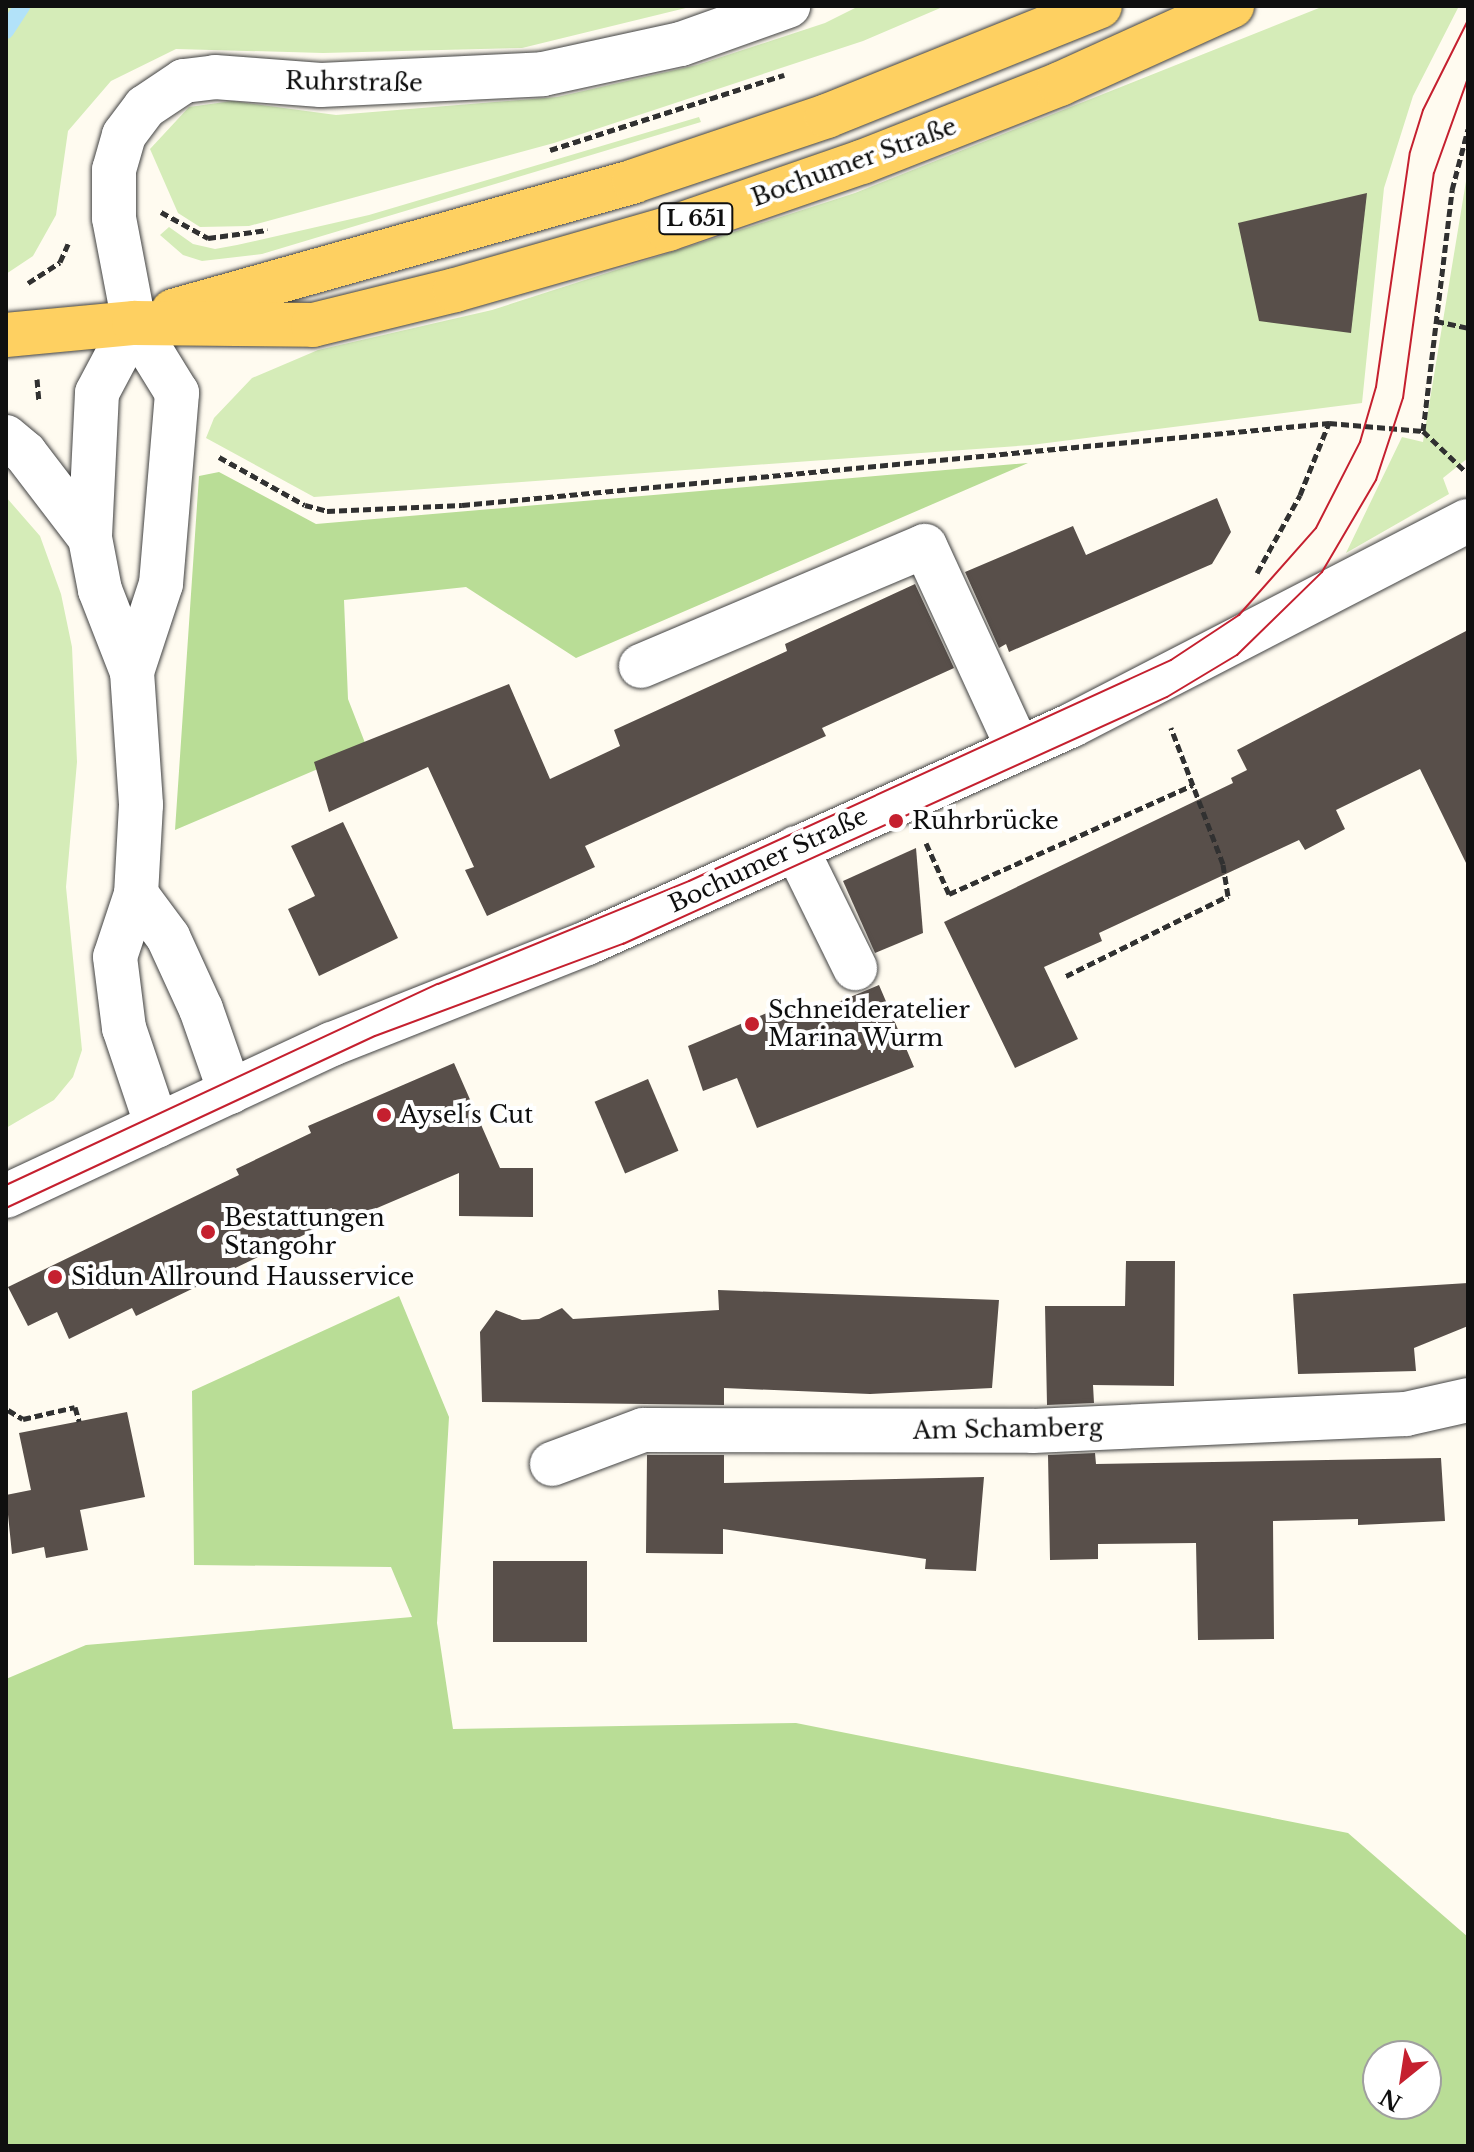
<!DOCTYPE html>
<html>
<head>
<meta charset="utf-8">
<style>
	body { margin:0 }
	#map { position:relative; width:1474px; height:2152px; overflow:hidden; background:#fffbf0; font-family:"Libre Baskerville",serif }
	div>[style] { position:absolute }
	.green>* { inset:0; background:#d5ecb8 }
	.forest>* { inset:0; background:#b9dd96 }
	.stream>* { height:16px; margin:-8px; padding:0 8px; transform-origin:8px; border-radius:8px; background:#b2e2f9 }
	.building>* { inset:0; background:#584f4a; transform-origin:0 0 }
	.path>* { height:5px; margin-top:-2.5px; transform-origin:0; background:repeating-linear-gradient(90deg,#313131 0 8px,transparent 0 12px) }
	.roads { filter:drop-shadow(0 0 2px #424242) drop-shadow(0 0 2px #424242) }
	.minor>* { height:44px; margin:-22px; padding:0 22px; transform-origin:22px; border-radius:22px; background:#fff }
	.major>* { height:44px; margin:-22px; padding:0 22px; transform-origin:22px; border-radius:22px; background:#fed061 }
	.tram>* { height:2px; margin:-1px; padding:0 1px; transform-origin:1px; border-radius:1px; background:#c5202f }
	.dots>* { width:22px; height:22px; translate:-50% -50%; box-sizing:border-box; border:4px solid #fff; border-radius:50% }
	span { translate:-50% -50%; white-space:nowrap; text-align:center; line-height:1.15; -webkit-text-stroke:8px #fff; paint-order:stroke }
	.shield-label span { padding:2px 6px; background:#fff; border:2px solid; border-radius:6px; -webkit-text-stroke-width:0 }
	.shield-label { font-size:22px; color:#0f0f0f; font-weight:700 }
	.street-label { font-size:24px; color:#0f0f0f }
	.poi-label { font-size:24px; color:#0f0f0f }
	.left { translate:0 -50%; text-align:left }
	.frame { position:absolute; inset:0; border:8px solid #0f0f0f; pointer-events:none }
	.north { position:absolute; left:1362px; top:2040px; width:80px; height:80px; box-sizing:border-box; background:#fff; border:2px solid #9f9f9f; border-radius:50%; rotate:210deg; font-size:22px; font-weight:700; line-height:32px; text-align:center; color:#0f0f0f }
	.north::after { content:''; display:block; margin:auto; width:28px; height:36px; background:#c5202f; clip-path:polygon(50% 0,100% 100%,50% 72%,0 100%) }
</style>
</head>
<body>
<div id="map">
	<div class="green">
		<i style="clip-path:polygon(6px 6px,694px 6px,522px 48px,323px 53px,176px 49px,111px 81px,68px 131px,56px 215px,33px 256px,6px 274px)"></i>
		<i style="clip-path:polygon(859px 6px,945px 6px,863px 41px,554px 143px,249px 226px,200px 227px,178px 213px,150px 149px,189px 107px,232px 101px,336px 115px,557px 97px,697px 65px,825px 23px)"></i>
		<i style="clip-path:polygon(1324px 6px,1459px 6px,1413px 96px,1384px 188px,1362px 403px,1031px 445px,314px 497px,206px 438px,214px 418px,252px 378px,318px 350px,492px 310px,855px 193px)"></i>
		<i style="clip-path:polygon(699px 117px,701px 122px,262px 254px,202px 261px,183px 255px,160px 235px,169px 227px,193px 244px,215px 249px,237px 245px,369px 215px)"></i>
		<i style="clip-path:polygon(1468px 169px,1468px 458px,1443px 478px,1449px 494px,1346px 553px,1402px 437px,1423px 442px)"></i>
		<i style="clip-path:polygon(6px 497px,40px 536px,61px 594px,72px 647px,77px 762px,66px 887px,82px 1050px,73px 1077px,54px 1100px,6px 1128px)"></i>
	</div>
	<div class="forest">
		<i style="clip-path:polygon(1028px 463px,576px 658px,466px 587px,344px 600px,348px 699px,367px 748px,175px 830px,199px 476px,219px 472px,316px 524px)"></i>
		<i style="clip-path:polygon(evenodd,399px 1296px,449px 1417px,437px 1623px,453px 1729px,796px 1723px,1348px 1833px,1468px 1937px,1468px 2146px,6px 2146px,6px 1679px,86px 1645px,412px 1617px,391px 1567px,194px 1565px,192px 1391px,399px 1296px,1378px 2056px,1426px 2056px,1426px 2104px,1378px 2104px,1378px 2056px)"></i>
	</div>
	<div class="stream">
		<i style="left:6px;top:31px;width:30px;rotate:-57deg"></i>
	</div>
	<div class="building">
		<i style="clip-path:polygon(1367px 193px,1351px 333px,1259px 321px,1238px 223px)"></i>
		<i style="clip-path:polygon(1217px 498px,1231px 532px,1212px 564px,1009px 652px,1006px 644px,999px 648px,965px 572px,1073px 526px,1086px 555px)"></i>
		<i style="clip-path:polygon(915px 584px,954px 668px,822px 728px,826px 736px,585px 846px,595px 867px,487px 916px,465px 870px,474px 867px,428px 767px,329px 812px,314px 762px,509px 684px,550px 779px,620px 746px,614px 730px,787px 651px,785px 644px)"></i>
		<i style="clip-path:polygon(1468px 630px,1468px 867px,1420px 769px,1336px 810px,1345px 829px,1305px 850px,1299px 840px,1099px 933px,1102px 941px,1044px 967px,1078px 1039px,1015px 1068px,944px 922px,1233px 783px,1231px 778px,1247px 770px,1237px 750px)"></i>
		<i style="clip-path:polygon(343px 822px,398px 938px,319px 976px,288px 909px,315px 896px,291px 846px)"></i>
		<i style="clip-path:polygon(916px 848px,923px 933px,875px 953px,843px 881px)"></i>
		<i style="clip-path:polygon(879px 985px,914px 1067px,757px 1128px,737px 1078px,703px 1091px,688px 1046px,793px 1002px,800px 1018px)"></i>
		<i style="clip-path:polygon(454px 1063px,500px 1168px,533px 1168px,533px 1217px,459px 1216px,459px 1173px,349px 1220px,347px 1214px,136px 1316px,132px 1308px,69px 1339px,57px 1312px,28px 1326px,8px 1287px,239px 1175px,236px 1169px,311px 1133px,308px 1126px)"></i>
		<i style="left:648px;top:1079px;width:78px;height:58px;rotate:67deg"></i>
		<i style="clip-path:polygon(1126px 1261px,1175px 1261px,1174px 1386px,1093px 1385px,1094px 1403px,1047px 1405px,1045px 1306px,1125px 1306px)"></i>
		<i style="clip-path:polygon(1468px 1283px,1468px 1326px,1414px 1348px,1416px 1371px,1298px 1374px,1293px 1294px)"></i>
		<i style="clip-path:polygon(718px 1290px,999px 1300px,992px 1388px,870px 1394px,724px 1388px,724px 1405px,482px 1402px,480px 1332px,496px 1310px,522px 1320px,539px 1319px,562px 1308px,573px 1319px,719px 1310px)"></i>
		<i style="clip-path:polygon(127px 1412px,145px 1497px,80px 1510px,88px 1550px,46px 1558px,44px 1547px,12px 1554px,6px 1495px,31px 1490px,19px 1433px)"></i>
		<i style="clip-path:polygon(1095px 1453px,1096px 1464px,1441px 1458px,1445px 1521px,1358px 1525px,1358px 1519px,1273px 1521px,1274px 1639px,1198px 1640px,1196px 1543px,1098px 1544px,1098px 1559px,1050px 1560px,1048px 1455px)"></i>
		<i style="clip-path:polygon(647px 1455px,724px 1455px,724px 1483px,984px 1477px,976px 1571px,925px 1569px,926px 1559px,723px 1529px,723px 1554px,646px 1553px)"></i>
		<i style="left:493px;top:1561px;width:94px;height:81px"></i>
	</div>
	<div class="path">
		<i style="left:550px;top:150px;width:246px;rotate:-17.8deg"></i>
		<i style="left:161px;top:212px;width:54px;rotate:29deg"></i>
		<i style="left:208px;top:238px;width:60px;rotate:-7.7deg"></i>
		<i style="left:28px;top:283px;width:38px;rotate:-33deg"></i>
		<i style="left:60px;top:262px;width:20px;rotate:-66deg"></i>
		<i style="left:1436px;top:321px;width:33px;rotate:12deg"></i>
		<i style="left:37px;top:379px;width:22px;rotate:85deg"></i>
		<i style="left:1423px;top:431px;width:243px;rotate:-83.1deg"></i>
		<i style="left:1452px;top:190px;width:63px;rotate:-75.3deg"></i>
		<i style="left:219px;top:457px;width:98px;rotate:29.2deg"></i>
		<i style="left:305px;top:505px;width:23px;rotate:15deg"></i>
		<i style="left:327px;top:511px;width:135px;rotate:-2.5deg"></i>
		<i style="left:462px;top:505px;width:871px;rotate:-5.4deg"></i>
		<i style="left:1329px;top:423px;width:94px;rotate:4.9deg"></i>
		<i style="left:1423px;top:431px;width:59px;rotate:43.6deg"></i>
		<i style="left:1257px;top:573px;width:89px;rotate:-61.1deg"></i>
		<i style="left:1300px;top:495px;width:78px;rotate:-68.1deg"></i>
		<i style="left:926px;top:843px;width:56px;rotate:65.7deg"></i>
		<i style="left:949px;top:894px;width:267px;rotate:-24.1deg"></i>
		<i style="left:1066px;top:976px;width:181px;rotate:-26.3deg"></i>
		<i style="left:1228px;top:896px;width:32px;rotate:-99deg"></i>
		<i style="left:1223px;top:864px;width:146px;rotate:-110.9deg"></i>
		<i style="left:8px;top:1410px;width:17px;rotate:31deg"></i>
		<i style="left:23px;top:1419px;width:53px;rotate:-13deg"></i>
		<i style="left:75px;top:1407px;width:15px;rotate:74deg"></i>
	</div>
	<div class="roads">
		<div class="minor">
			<i style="left:134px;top:323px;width:79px;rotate:117.9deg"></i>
			<i style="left:97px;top:393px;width:145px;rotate:92.8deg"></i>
			<i style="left:90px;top:538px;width:53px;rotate:79.1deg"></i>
			<i style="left:100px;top:590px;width:88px;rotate:68.7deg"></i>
			<i style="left:132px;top:672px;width:133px;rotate:86.1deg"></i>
			<i style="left:141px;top:805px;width:89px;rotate:93.2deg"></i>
			<i style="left:136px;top:894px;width:66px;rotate:108.4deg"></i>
			<i style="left:115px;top:957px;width:72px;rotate:82.8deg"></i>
			<i style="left:124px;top:1028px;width:103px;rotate:71.4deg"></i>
			<i style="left:6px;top:437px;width:25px;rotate:40deg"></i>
			<i style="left:25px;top:453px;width:107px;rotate:52.6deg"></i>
			<i style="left:641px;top:666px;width:308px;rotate:-22.9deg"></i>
			<i style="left:925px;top:546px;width:222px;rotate:65.3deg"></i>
			<i style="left:132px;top:672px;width:93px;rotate:-71.8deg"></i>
			<i style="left:161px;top:584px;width:192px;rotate:-85.2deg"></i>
			<i style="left:177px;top:393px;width:82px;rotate:-121.6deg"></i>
			<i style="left:134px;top:323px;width:107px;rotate:-100.8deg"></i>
			<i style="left:114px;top:218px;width:48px;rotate:-90deg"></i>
			<i style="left:114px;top:170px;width:36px;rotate:-74deg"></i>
			<i style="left:124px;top:135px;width:35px;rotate:-53deg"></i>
			<i style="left:145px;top:107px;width:47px;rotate:-33.7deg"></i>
			<i style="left:184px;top:81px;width:31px;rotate:-7deg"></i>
			<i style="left:215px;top:77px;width:106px;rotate:4.3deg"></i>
			<i style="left:321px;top:85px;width:222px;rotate:-2.8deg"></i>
			<i style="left:543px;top:74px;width:141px;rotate:-12.3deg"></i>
			<i style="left:681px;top:44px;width:114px;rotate:-19.6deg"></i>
			<i style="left:796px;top:848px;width:134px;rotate:63.8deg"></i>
			<i style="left:136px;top:894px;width:54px;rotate:53.3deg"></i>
			<i style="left:168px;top:937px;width:79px;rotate:65.4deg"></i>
			<i style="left:201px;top:1009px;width:88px;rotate:70.7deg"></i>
			<i style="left:6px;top:1196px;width:360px;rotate:-25deg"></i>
			<i style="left:332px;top:1044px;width:274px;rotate:-21.6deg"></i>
			<i style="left:587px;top:943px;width:532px;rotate:-24.2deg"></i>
			<i style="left:1072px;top:725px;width:445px;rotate:-27.3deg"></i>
			<i style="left:552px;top:1464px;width:97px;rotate:-20.5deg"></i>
			<i style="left:643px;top:1430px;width:390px;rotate:0.1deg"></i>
			<i style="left:1033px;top:1431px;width:373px;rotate:-2.6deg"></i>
			<i style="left:1406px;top:1414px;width:64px;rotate:-12.7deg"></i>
		</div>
		<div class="major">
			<i style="left:173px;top:311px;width:479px;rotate:-15.7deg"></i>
			<i style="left:634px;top:181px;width:204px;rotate:-18.6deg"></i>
			<i style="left:827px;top:116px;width:294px;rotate:-21.9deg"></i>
			<i style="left:6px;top:335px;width:129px;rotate:-5.4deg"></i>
			<i style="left:134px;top:323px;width:179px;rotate:0.6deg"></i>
			<i style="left:313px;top:325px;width:146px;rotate:-13.8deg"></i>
			<i style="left:455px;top:290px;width:222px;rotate:-16deg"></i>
			<i style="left:668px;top:229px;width:205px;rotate:-19.1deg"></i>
			<i style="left:862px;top:162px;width:213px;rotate:-21.5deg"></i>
			<i style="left:1060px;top:84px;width:189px;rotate:-24.4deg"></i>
		</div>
	</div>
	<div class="tram">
		<i style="left:6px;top:1185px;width:476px;rotate:-25deg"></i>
		<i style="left:438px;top:984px;width:271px;rotate:-22.3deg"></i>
		<i style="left:689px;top:881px;width:530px;rotate:-24.63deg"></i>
		<i style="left:1171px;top:660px;width:82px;rotate:-33.5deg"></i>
		<i style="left:1239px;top:615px;width:116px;rotate:-48.5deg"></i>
		<i style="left:1316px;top:528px;width:97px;rotate:-62.9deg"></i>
		<i style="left:1360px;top:442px;width:57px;rotate:-73.8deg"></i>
		<i style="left:1376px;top:387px;width:237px;rotate:-81.8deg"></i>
		<i style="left:1410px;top:152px;width:44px;rotate:-72.8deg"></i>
		<i style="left:1423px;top:110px;width:101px;rotate:-63.4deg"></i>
		<i style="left:6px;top:1208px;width:407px;rotate:-25deg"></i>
		<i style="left:375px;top:1036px;width:265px;rotate:-20.4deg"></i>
		<i style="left:623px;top:944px;width:597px;rotate:-24.42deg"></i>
		<i style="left:1167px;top:697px;width:82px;rotate:-31deg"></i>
		<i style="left:1237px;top:655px;width:119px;rotate:-44.3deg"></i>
		<i style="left:1322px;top:572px;width:107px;rotate:-59.6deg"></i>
		<i style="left:1376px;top:480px;width:86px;rotate:-71.8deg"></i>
		<i style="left:1403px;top:398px;width:227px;rotate:-82.2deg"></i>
		<i style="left:1434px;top:173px;width:101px;rotate:-70.3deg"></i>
	</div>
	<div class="dots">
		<i style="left:896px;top:821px;background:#c5202f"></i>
		<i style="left:752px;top:1024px;background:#c5202f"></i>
		<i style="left:384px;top:1115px;background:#c5202f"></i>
		<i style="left:208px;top:1232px;background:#c5202f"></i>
		<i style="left:55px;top:1277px;background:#c5202f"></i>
	</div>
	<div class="shield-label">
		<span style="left:696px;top:219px">L 651</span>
	</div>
	<div class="street-label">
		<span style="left:354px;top:82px;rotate:1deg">Ruhrstraße</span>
		<span style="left:854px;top:162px;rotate:-20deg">Bochumer Straße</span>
		<span style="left:768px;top:860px;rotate:-25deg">Bochumer Straße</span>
		<span style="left:1008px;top:1429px;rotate:-1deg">Am Schamberg</span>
	</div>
	<div class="poi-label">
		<span class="left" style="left:912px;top:821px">Ruhrbrücke</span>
		<span class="left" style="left:768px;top:1024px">Schneideratelier<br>Marina Wurm</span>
		<span class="left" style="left:400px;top:1115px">Aysel´s Cut</span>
		<span class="left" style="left:224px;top:1232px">Bestattungen<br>Stangohr</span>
		<span class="left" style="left:71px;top:1277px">Sidun Allround Hausservice</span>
	</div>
	<div class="frame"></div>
	<div class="north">N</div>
</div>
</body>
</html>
